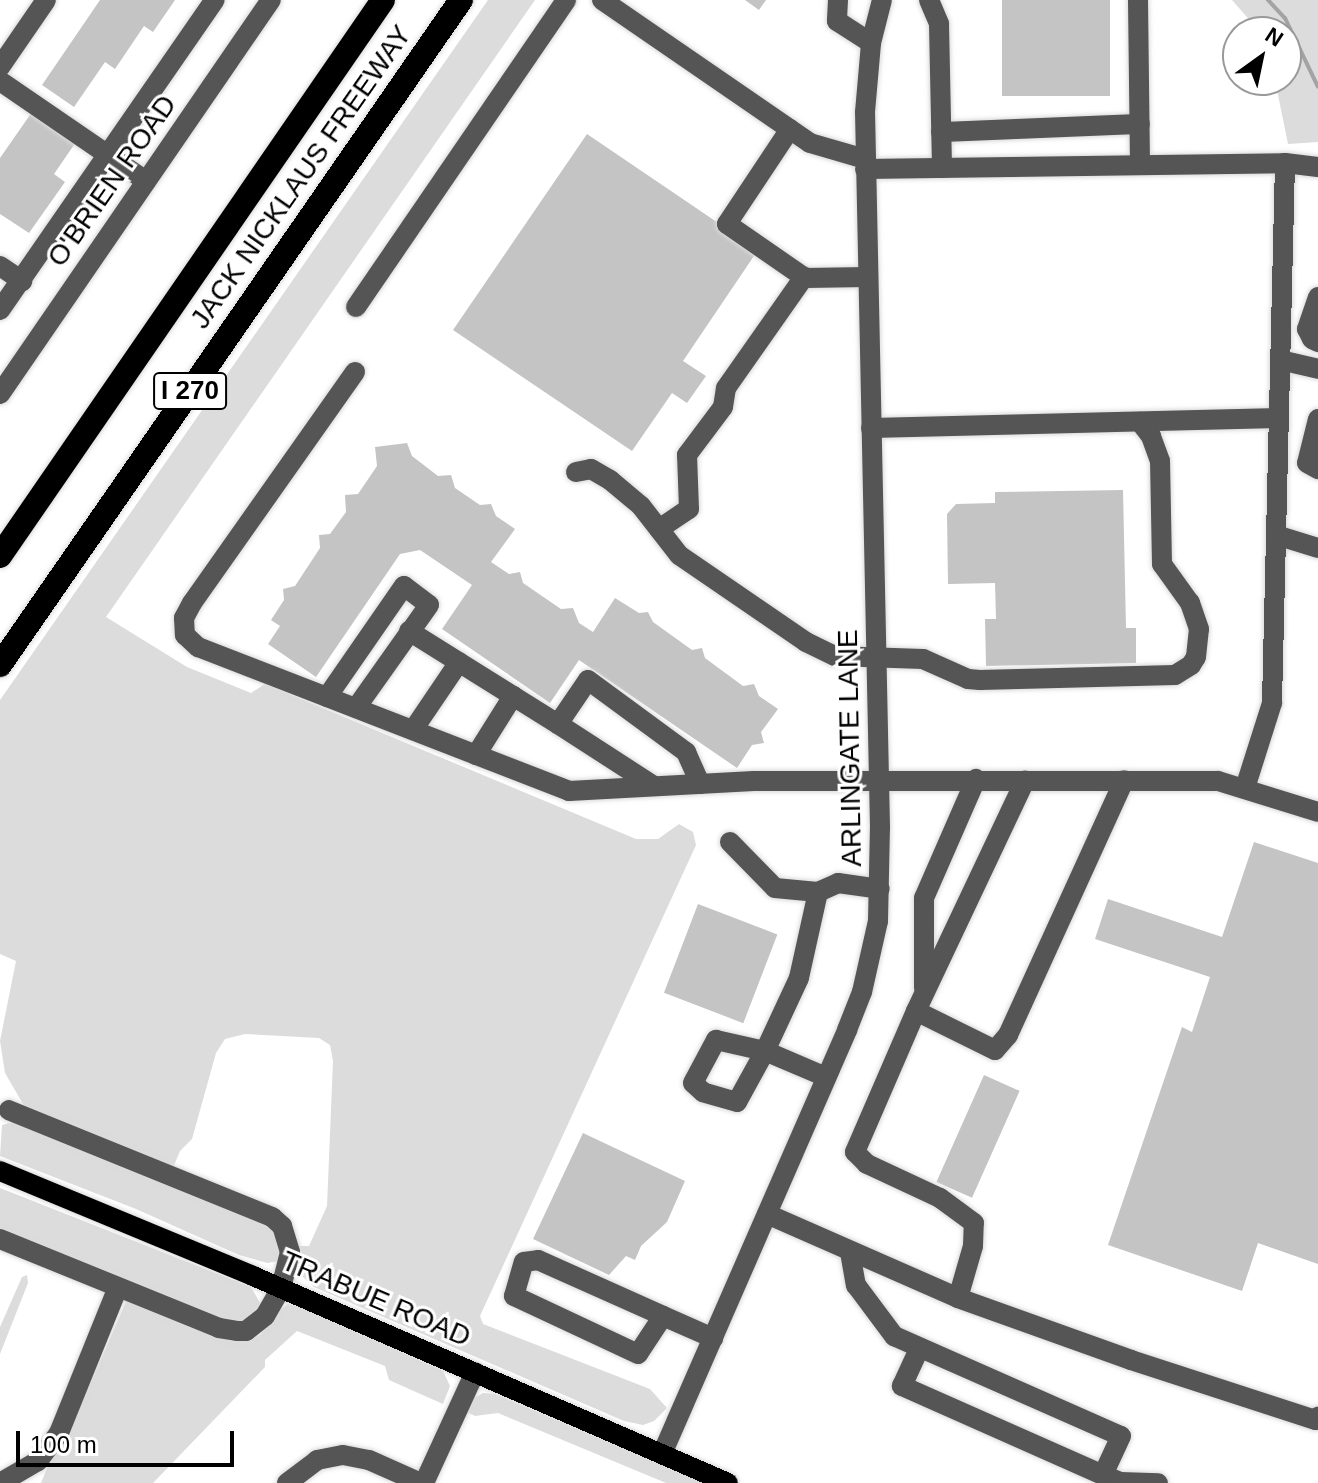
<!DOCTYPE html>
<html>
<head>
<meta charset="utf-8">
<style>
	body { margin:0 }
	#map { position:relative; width:1318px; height:1483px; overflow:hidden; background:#fff; font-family:Helvetica,sans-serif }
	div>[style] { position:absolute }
	.green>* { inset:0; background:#dcdcdc }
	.stream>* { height:4px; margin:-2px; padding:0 2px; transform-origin:2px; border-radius:2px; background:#a3a3a3 }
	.building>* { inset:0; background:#c4c4c4; transform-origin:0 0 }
	.roads { filter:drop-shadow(0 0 2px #dbdbdb) drop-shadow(0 0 2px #dbdbdb) }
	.minor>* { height:20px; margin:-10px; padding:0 10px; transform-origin:10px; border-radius:10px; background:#555 }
	.major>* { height:20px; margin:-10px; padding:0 10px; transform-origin:10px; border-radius:10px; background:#000 }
	.highway>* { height:24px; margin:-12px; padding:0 12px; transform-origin:12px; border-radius:12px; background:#000 }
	span { translate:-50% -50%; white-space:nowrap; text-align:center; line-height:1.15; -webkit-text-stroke:6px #fff; paint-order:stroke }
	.shield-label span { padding:2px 6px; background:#fff; border:2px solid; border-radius:6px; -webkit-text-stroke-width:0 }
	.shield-label { font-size:26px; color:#000; font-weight:700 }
	.street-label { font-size:28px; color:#000 }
	.north { position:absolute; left:1222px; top:16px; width:80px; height:80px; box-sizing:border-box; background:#fff; border:2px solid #999; border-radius:50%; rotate:33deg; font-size:22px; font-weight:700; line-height:32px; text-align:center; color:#000 }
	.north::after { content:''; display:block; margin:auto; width:28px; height:36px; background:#000; clip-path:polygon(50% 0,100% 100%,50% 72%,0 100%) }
	.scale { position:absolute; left:16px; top:1431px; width:218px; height:36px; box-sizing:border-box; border:4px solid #000; border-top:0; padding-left:10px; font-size:24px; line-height:28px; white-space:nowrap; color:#000; -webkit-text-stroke:6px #fff; paint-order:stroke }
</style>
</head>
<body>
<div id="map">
	<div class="green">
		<i style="clip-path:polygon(488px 0,535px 0,106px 617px,187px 667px,251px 693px,265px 684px,636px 839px,658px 839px,679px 824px,693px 832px,696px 845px,480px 1316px,483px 1324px,650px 1389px,667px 1408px,654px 1421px,643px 1425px,624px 1421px,314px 1287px,300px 1274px,299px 1246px,309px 1246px,327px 1206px,333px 1061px,330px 1045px,319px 1038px,245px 1034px,225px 1039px,216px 1053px,192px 1139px,180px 1151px,172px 1170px,26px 1109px,5px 1073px,0 1041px,16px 961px,0 954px,0 700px)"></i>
		<i style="clip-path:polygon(1232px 0,1318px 0,1318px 142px,1288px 144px,1275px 80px,1286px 80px,1286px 32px,1260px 32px)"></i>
		<i style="clip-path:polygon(21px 1120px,268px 1221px,281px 1239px,279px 1261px,267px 1263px,239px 1255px,136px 1209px,0 1156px,2px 1125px)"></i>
		<i style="clip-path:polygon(0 1188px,251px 1287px,260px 1303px,256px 1314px,247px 1323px,234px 1323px,0 1230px)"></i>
		<i style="clip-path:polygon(27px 1275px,28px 1283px,0 1354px,0 1327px,22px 1277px)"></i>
		<i style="clip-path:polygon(128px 1297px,239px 1340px,250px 1341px,261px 1334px,277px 1312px,288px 1304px,299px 1307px,443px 1371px,450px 1386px,443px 1404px,389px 1380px,385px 1366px,297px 1331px,265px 1360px,265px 1367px,153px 1483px,41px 1483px,73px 1403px,85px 1396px)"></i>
		<i style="clip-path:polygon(483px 1393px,495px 1394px,703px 1483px,666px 1483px,498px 1413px,475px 1416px,467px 1412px,474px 1398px)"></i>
	</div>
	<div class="stream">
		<i style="left:1268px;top:0;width:25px;rotate:47deg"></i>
		<i style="left:1285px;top:18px;width:76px;rotate:64.4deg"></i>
	</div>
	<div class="building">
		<i style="clip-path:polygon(100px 0,175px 0,153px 32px,144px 26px,115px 69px,105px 62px,74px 107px,42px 85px)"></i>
		<i style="clip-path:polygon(745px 0,766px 0,759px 10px)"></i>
		<i style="left:1002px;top:0;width:108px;height:96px"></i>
		<i style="clip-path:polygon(32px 112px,76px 142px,54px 174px,65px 182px,29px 233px,0 214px,0 158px)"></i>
		<i style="clip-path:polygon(587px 134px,758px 250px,683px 361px,706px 376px,687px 403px,672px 393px,632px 451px,453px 330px)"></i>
		<i style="clip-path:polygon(407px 443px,412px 456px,438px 476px,451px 475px,455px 488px,480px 505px,491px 504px,496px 516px,515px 529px,491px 562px,509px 574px,520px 572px,523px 583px,561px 609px,573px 608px,579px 623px,593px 632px,615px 598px,639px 613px,648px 612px,653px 622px,692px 650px,702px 648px,705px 658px,743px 686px,754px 684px,759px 696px,778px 709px,761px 732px,764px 743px,752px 745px,737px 768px,579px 660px,550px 703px,442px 629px,472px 585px,420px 550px,400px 554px,316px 677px,268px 644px,280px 626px,271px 620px,284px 600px,283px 589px,295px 586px,320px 548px,319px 535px,330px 534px,346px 512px,345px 495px,358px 494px,377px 466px,375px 447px)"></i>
		<i style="clip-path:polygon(1123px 490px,1126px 628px,1136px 628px,1136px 663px,986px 666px,985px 619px,996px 619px,995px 583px,948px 584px,947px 514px,956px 504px,995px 503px,995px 492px)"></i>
		<i style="clip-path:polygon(1254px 842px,1318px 863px,1318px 1264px,1258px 1243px,1242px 1291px,1108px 1245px,1182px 1027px,1192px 1032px,1210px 977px,1095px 939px,1108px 899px,1222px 937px)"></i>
		<i style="left:698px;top:904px;width:85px;height:95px;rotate:21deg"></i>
		<i style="left:984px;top:1075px;width:39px;height:117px;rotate:24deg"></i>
		<i style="clip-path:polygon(583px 1133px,685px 1181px,667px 1222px,641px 1246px,635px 1260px,626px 1256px,609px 1275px,533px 1239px)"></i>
	</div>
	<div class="roads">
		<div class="minor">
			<i style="left:602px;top:0;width:252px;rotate:34.5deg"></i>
			<i style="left:810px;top:143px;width:57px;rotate:16.2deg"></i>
			<i style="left:838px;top:0;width:21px;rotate:93deg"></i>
			<i style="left:837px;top:21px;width:40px;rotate:32.9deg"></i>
			<i style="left:929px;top:0;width:26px;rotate:67deg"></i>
			<i style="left:939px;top:24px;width:144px;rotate:88.8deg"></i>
			<i style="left:1138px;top:0;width:165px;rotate:89.3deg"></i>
			<i style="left:0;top:67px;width:81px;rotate:-55.5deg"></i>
			<i style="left:0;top:81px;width:177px;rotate:34.4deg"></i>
			<i style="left:790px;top:129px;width:114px;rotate:123.6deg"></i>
			<i style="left:727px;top:224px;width:95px;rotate:34.7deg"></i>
			<i style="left:805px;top:278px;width:63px;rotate:-0.9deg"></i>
			<i style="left:941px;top:132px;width:199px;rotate:-2.3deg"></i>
			<i style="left:1285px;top:163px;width:33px;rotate:7deg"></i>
			<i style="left:865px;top:169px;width:420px;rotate:-0.8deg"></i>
			<i style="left:1285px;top:163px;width:540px;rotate:91.38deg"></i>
			<i style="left:1272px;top:703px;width:89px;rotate:107.6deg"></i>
			<i style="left:0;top:266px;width:27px;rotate:34deg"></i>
			<i style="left:1318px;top:297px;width:34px;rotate:109deg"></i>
			<i style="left:1307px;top:329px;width:11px;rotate:63deg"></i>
			<i style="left:1312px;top:339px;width:7px;rotate:27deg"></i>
			<i style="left:356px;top:307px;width:372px;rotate:-55.6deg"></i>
			<i style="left:0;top:310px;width:377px;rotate:-55.3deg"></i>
			<i style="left:1280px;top:360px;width:39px;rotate:13deg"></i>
			<i style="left:355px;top:372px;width:283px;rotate:125.2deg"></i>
			<i style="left:192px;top:603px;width:17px;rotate:118deg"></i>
			<i style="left:184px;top:618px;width:17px;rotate:87deg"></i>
			<i style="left:185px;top:635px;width:18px;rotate:43deg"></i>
			<i style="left:198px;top:647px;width:398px;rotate:21.2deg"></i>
			<i style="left:569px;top:791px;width:185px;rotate:-3.1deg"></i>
			<i style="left:754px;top:781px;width:464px"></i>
			<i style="left:1218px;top:781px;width:105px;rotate:17.2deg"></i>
			<i style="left:0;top:394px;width:478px;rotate:-55.5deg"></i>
			<i style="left:1318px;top:419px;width:45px;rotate:104deg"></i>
			<i style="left:1307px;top:463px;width:13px;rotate:29deg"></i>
			<i style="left:871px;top:428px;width:408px;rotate:-1.4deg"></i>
			<i style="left:576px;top:472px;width:15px;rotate:-11deg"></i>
			<i style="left:591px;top:469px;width:22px;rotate:30deg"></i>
			<i style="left:610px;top:480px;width:40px;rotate:40deg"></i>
			<i style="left:641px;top:506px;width:62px;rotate:52.2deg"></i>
			<i style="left:679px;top:555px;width:154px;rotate:34.4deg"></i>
			<i style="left:806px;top:642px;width:32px;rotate:26deg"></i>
			<i style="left:835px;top:656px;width:88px;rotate:2deg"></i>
			<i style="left:923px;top:659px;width:49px;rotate:24deg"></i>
			<i style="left:968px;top:679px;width:12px;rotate:5deg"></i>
			<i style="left:980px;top:680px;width:195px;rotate:-1.5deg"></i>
			<i style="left:1175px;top:675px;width:19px;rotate:-32deg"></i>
			<i style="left:1191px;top:665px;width:9px;rotate:-58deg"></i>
			<i style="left:1196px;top:657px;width:28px;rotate:-84deg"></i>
			<i style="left:1199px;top:629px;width:28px;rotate:-109deg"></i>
			<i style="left:1190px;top:603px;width:48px;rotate:-125.7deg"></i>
			<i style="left:1162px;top:564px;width:103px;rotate:-91.1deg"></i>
			<i style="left:1160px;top:461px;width:27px;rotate:-110deg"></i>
			<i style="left:1151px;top:436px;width:18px;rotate:-128deg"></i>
			<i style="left:659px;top:529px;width:36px;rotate:-34deg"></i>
			<i style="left:689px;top:509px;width:54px;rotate:-92.1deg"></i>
			<i style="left:687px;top:455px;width:60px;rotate:-53.1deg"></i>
			<i style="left:723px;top:407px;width:19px;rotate:-81deg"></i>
			<i style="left:726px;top:388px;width:136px;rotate:-54.9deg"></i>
			<i style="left:1276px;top:535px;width:44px;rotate:17.2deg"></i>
			<i style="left:409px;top:631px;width:176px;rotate:32deg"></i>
			<i style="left:558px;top:724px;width:53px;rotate:-55.7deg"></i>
			<i style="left:588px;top:680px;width:122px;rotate:36.3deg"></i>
			<i style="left:686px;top:752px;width:35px;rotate:66deg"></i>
			<i style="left:327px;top:697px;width:135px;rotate:-55.3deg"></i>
			<i style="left:404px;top:586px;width:31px;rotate:37deg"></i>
			<i style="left:429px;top:605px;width:126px;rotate:125.3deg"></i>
			<i style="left:558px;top:724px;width:114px;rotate:32.9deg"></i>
			<i style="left:413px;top:730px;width:82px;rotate:-55.9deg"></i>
			<i style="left:476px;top:755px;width:70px;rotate:-57.9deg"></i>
			<i style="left:730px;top:842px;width:64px;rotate:45.6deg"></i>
			<i style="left:775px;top:888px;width:43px;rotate:5.3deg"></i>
			<i style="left:818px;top:892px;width:88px;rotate:102.5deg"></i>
			<i style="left:799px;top:978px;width:81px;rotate:115deg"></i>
			<i style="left:765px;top:1051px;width:58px;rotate:118.8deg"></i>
			<i style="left:737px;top:1102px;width:35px;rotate:-164deg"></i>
			<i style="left:703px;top:1092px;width:13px;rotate:-138deg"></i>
			<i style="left:693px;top:1083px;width:49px;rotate:-61.9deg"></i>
			<i style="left:716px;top:1040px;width:50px;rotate:12.7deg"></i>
			<i style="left:765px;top:1051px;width:66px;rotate:23.1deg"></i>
			<i style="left:818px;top:892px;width:22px;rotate:-24deg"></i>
			<i style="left:838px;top:883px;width:42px;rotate:8.1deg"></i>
			<i style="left:924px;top:988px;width:90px;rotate:-90deg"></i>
			<i style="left:924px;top:898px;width:130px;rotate:-66.4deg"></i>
			<i style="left:916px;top:1011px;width:255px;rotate:-64.7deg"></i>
			<i style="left:767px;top:1214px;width:209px;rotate:23.7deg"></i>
			<i style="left:958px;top:1298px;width:184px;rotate:19.7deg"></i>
			<i style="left:1131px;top:1360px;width:194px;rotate:18deg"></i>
			<i style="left:1316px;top:1420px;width:4px;rotate:-56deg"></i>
			<i style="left:0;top:1239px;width:236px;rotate:22.1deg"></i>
			<i style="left:219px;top:1328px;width:18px;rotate:9deg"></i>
			<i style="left:237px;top:1331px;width:9px"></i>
			<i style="left:246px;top:1331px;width:24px;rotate:-38deg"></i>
			<i style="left:265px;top:1316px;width:32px;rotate:-60deg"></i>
			<i style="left:281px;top:1288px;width:37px;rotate:-76deg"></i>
			<i style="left:290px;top:1252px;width:27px;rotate:-107deg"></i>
			<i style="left:282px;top:1226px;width:13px;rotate:-138deg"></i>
			<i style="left:272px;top:1217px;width:284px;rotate:-157.9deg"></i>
			<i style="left:850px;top:1252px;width:34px;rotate:80deg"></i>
			<i style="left:856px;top:1285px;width:64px;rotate:53.3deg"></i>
			<i style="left:894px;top:1336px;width:248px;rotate:23.8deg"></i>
			<i style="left:1121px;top:1436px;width:43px;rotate:114.8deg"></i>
			<i style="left:1103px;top:1475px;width:220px;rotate:-156.1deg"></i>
			<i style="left:902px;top:1386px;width:41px;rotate:-65.3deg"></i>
			<i style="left:958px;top:1298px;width:54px;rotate:-73.9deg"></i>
			<i style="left:973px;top:1246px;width:23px;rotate:-88deg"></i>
			<i style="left:974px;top:1223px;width:42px;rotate:-143.7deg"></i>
			<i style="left:940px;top:1198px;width:81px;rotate:-155deg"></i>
			<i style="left:867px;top:1164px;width:17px;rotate:-135deg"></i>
			<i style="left:855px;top:1152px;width:154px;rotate:-66.6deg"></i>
			<i style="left:916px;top:1011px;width:88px;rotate:26.3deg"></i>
			<i style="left:995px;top:1050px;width:20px;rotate:-49deg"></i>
			<i style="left:1008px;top:1035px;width:280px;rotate:-65.5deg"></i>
			<i style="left:663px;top:1316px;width:45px;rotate:123.3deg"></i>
			<i style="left:638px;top:1354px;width:137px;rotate:-154.9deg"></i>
			<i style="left:514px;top:1296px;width:35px;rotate:-74deg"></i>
			<i style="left:524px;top:1262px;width:14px;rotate:-8deg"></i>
			<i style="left:538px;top:1260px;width:137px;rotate:24.1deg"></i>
			<i style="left:663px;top:1316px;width:55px;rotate:23.7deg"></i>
			<i style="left:662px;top:1454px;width:463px;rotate:-66.4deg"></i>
			<i style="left:847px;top:1030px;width:41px;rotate:-68.5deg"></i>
			<i style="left:862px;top:992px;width:73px;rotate:-77.3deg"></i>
			<i style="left:878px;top:921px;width:94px;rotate:-88.8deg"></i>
			<i style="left:880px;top:827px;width:715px;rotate:-91.2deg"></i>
			<i style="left:865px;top:112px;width:69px;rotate:-85deg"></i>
			<i style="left:871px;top:43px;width:44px;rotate:-75.7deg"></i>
			<i style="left:1103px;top:1475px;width:18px;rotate:22deg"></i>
			<i style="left:1120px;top:1482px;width:38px;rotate:2deg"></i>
			<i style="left:0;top:1483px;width:44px;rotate:-30.1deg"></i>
			<i style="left:38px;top:1461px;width:35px;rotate:-53deg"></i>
			<i style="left:59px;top:1433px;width:157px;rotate:-68deg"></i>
			<i style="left:287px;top:1483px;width:38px;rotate:-37deg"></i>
			<i style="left:317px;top:1460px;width:26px;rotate:-11deg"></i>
			<i style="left:343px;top:1455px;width:26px;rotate:11deg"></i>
			<i style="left:369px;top:1460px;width:57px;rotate:23.9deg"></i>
			<i style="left:424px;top:1483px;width:122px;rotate:-65.3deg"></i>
		</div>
		<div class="major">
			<i style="left:0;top:1171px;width:274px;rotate:22.5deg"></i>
			<i style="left:253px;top:1276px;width:518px;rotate:23.55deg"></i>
		</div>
		<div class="highway">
			<i style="left:0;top:556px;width:675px;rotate:-55.44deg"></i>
			<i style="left:0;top:665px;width:809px;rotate:-55.27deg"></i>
		</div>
	</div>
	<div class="shield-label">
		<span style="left:190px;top:391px">I 270</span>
	</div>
	<div class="street-label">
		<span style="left:301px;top:177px;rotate:-55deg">JACK NICKLAUS FREEWAY</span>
		<span style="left:112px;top:181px;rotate:-55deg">O'BRIEN ROAD</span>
		<span style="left:850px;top:748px;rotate:-91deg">ARLINGATE LANE</span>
		<span style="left:376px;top:1299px;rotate:23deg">TRABUE ROAD</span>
	</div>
	<div class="north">N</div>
	<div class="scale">100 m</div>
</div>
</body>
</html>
